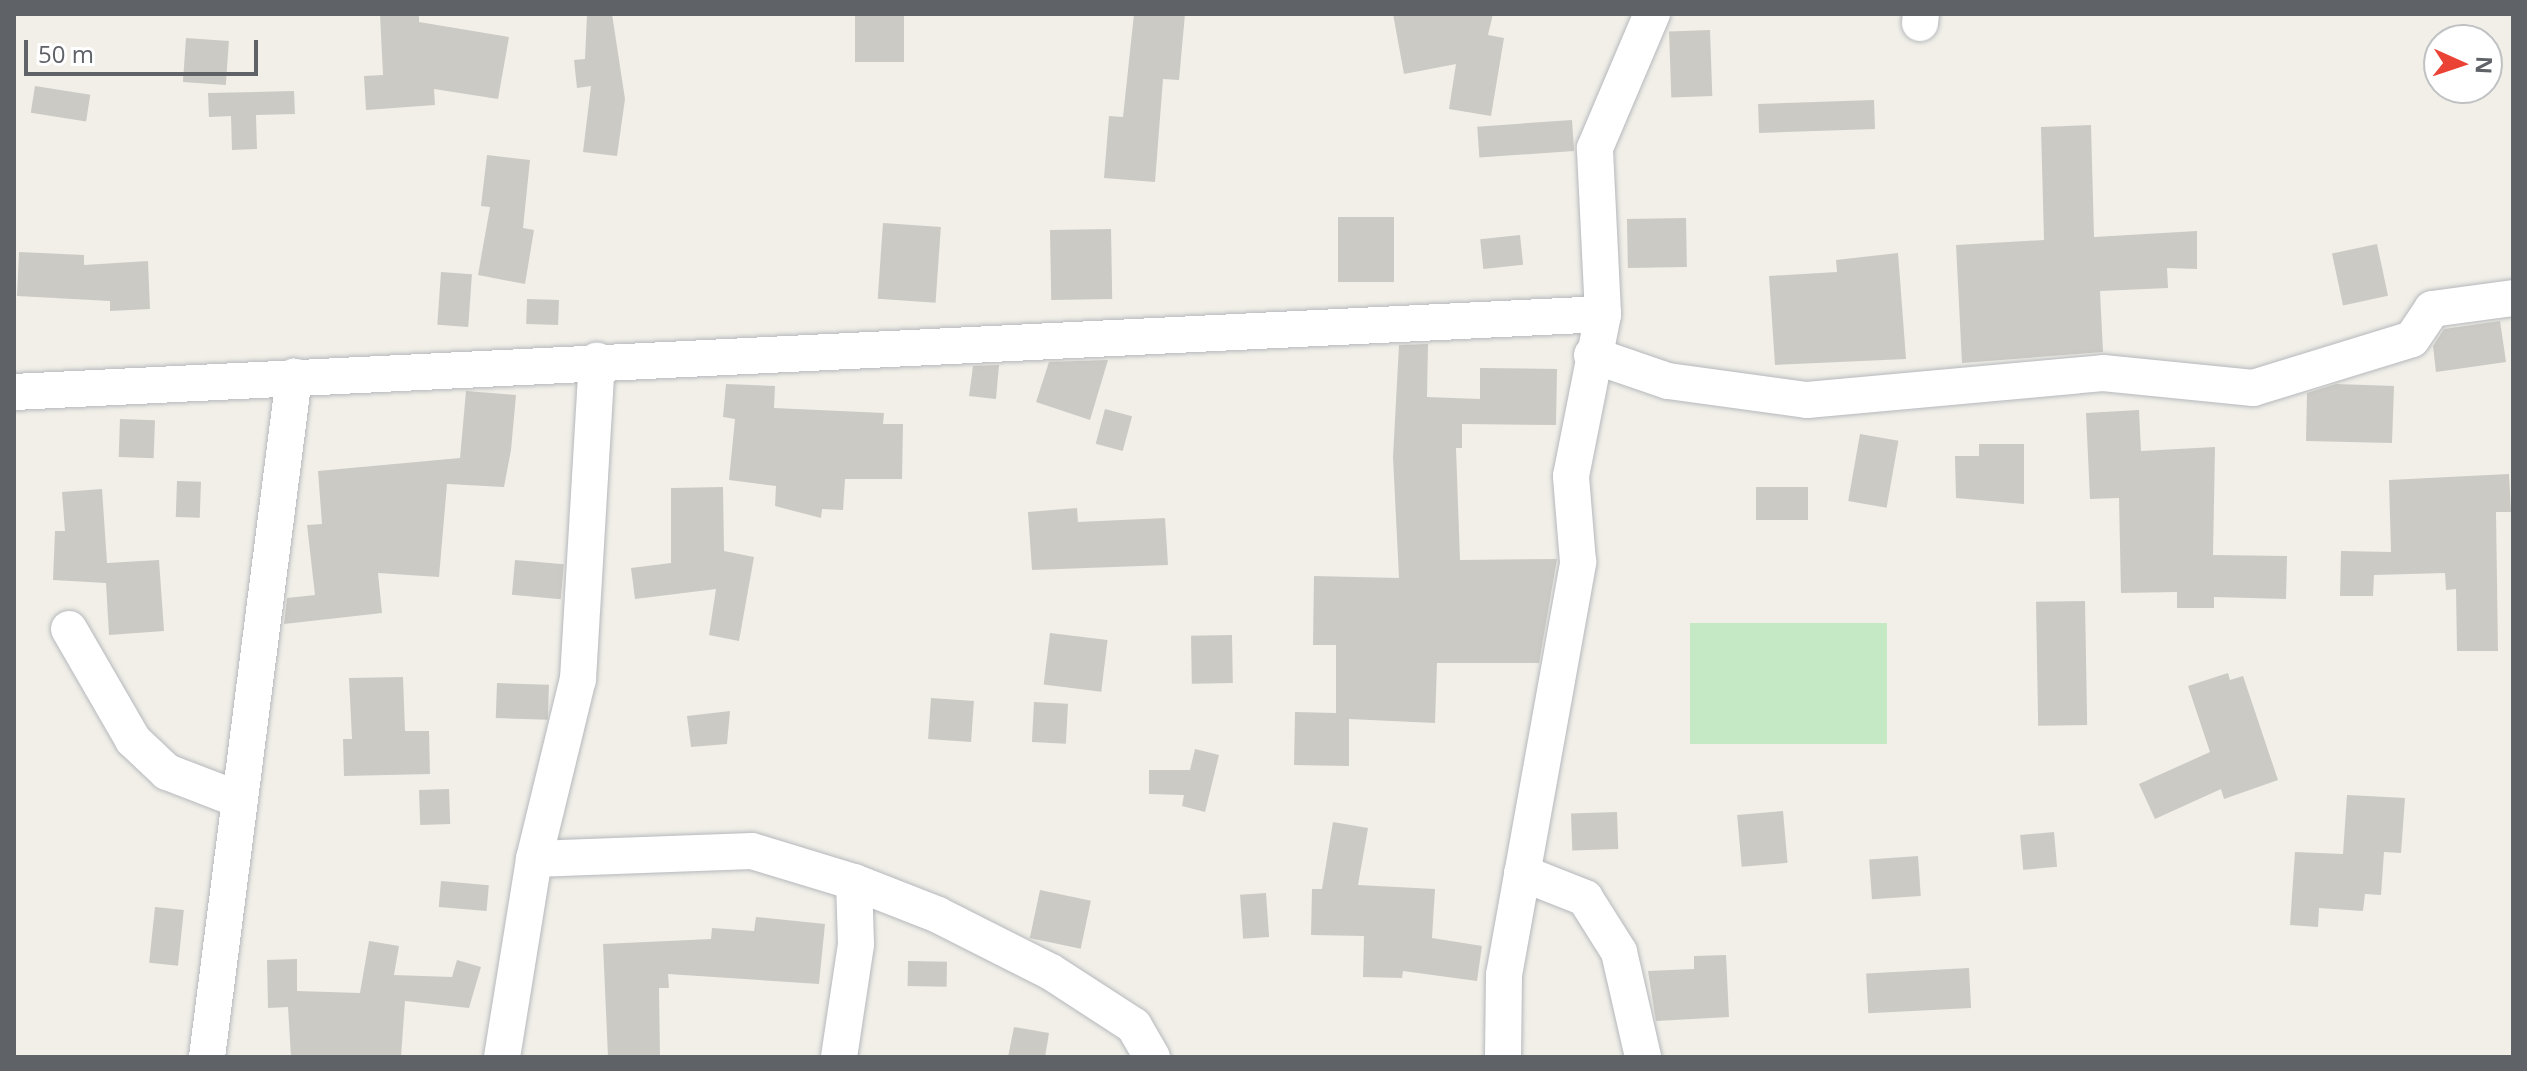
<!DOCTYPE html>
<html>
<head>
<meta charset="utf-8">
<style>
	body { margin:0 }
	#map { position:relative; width:2527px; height:1071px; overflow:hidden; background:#f1efe8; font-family:"Open Sans",sans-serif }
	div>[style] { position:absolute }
	.green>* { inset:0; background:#c5e8c5; transform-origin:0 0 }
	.building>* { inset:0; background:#cccac5; transform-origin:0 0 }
	.roads { filter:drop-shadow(0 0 2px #b5b8bc) drop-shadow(0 0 2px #b5b8bc) }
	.street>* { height:36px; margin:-18px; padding:0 18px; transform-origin:18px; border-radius:18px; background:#fff }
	span { translate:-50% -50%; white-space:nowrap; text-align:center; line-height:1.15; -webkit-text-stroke:6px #fff; paint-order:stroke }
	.frame { position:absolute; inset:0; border:16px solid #5f6368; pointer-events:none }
	.north { position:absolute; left:2423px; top:24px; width:80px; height:80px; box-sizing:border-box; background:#fff; border:2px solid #bfc1c3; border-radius:50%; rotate:93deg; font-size:22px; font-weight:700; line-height:32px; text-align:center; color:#5f6368 }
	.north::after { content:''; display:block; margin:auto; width:28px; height:36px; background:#ea4335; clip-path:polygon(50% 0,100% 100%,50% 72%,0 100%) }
	.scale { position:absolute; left:24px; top:40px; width:234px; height:36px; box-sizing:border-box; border:4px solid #5f6368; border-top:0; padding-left:10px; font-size:24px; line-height:28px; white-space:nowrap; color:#5f6368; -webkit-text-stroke:6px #fff; paint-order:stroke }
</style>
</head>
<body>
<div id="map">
	<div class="green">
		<i style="left:1887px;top:623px;width:121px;height:197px;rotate:90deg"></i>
	</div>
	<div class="building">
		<i style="clip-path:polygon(380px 14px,419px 14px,419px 22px,509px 37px,498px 99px,434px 89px,435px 105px,366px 110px,364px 76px,383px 75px)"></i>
		<i style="clip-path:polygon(587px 14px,612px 14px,625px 99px,617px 156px,583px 152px,591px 86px,577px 88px,574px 60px,585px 59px)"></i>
		<i style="left:855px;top:14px;width:49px;height:48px"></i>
		<i style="clip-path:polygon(1134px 14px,1185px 14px,1179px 80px,1163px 79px,1155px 182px,1104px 178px,1109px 116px,1123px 117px)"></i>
		<i style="clip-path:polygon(1393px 14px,1493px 14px,1488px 35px,1504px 38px,1491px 116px,1449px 109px,1456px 64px,1404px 74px)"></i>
		<i style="left:1710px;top:30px;width:66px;height:41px;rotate:88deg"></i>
		<i style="left:186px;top:38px;width:43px;height:44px;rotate:4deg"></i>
		<i style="left:35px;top:86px;width:56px;height:27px;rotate:9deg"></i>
		<i style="clip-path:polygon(294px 91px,295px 114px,256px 115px,257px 149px,232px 150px,231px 116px,209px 117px,208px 93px)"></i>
		<i style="left:1874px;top:100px;width:29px;height:116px;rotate:88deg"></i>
		<i style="left:1572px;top:120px;width:31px;height:95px;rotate:86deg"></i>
		<i style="clip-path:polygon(2091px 125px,2094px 237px,2197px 231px,2197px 269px,2167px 268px,2168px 288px,2100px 291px,2103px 352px,1962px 363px,1956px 245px,2044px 240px,2041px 127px)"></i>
		<i style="clip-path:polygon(487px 155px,530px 160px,523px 228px,534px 230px,525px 284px,478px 275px,490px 207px,481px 206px)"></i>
		<i style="left:1338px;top:217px;width:56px;height:65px"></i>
		<i style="left:1686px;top:218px;width:49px;height:59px;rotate:89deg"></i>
		<i style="left:883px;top:223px;width:58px;height:76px;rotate:4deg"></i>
		<i style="left:1111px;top:229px;width:70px;height:61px;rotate:89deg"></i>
		<i style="left:1520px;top:235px;width:30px;height:40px;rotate:84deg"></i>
		<i style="left:2377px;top:244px;width:53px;height:46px;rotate:78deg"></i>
		<i style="clip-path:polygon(19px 252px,84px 255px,84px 265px,148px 261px,150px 309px,110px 311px,110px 301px,17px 296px)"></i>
		<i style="clip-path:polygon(1898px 253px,1906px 359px,1775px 365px,1769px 276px,1837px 272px,1836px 260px)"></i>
		<i style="left:441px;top:272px;width:31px;height:53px;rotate:4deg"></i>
		<i style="left:527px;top:299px;width:32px;height:25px;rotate:2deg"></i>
		<i style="clip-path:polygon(2500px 321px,2506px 362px,2436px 372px,2433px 346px,2444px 329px)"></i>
		<i style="clip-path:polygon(1428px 344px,1427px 397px,1480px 399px,1480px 368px,1557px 369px,1556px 425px,1462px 424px,1462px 448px,1456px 448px,1460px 560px,1557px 559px,1539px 663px,1437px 663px,1435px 723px,1349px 719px,1349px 766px,1294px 765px,1295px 712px,1336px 713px,1336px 645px,1313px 645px,1314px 576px,1399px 578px,1393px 457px,1399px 345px)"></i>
		<i style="clip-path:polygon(1108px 360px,1090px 420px,1036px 402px,1049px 362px)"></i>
		<i style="clip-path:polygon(999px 365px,996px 399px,969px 396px,973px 366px)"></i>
		<i style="clip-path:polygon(726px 384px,775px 386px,774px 408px,884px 413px,883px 424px,903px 424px,902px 479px,845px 479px,843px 510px,822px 509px,821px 518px,775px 506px,776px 486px,729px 480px,735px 419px,723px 417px)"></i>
		<i style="clip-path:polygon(2336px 384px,2394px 386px,2392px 443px,2306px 441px,2307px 393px)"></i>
		<i style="clip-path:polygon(466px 391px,516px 395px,511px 450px,504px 487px,447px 484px,439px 577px,378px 573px,382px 613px,284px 624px,287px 598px,315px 595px,307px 525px,322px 524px,318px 471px,460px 458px)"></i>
		<i style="left:1105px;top:409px;width:28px;height:36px;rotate:15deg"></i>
		<i style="clip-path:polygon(2139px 410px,2141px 451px,2215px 447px,2213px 555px,2287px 556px,2286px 599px,2214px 597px,2214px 608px,2177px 608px,2177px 592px,2121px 593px,2119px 498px,2090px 499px,2086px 413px)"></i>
		<i style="left:120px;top:419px;width:35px;height:38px;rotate:2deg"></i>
		<i style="left:1860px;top:434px;width:39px;height:68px;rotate:10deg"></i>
		<i style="clip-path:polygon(1979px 444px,2024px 444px,2024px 504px,1956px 498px,1955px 456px,1979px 456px)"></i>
		<i style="clip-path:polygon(2509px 474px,2511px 512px,2496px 512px,2498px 651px,2457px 651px,2456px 589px,2446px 590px,2445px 573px,2374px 575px,2373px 596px,2340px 596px,2341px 551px,2391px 552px,2389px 480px)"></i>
		<i style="left:177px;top:481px;width:24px;height:36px;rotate:2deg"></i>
		<i style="clip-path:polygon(723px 487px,724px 551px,754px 557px,739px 641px,709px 635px,716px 589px,635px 599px,631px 568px,671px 563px,671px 488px)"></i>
		<i style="left:1808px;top:487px;width:33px;height:52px;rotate:90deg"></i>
		<i style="clip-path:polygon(102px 489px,107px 563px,159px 560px,164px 631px,109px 635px,106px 583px,53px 580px,55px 531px,65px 531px,62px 492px)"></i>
		<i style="clip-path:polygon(1077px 508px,1078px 522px,1165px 518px,1168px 565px,1032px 570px,1028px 512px)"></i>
		<i style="left:515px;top:560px;width:49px;height:35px;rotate:5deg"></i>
		<i style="left:2085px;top:601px;width:124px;height:49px;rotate:89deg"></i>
		<i style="left:1050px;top:633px;width:58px;height:52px;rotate:7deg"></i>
		<i style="left:1232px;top:635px;width:48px;height:41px;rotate:89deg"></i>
		<i style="clip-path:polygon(2228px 673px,2230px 680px,2243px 676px,2278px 780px,2224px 799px,2221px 789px,2155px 819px,2139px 784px,2210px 752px,2188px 686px)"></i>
		<i style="clip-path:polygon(403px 677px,405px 731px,429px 731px,430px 774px,344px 776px,343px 739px,352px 739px,349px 678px)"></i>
		<i style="left:497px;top:683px;width:52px;height:35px;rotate:2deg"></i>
		<i style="left:931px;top:698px;width:43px;height:41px;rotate:4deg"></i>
		<i style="left:1034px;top:702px;width:34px;height:40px;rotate:3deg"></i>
		<i style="clip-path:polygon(730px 711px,727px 744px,691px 747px,687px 716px)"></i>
		<i style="clip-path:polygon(1195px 749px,1219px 755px,1205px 812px,1182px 806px,1184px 795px,1149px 794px,1149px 770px,1190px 770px)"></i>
		<i style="left:449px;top:789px;width:35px;height:30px;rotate:88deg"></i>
		<i style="clip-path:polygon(2347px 795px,2405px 798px,2401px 853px,2384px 852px,2381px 895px,2365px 894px,2363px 911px,2319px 908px,2318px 927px,2290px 925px,2295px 852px,2343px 854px)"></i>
		<i style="left:1783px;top:811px;width:52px;height:46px;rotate:85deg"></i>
		<i style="left:1617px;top:812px;width:37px;height:46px;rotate:88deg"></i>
		<i style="clip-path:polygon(1333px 822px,1368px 828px,1358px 885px,1435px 889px,1432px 938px,1482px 946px,1477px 981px,1403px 971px,1402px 978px,1363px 977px,1364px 936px,1311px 935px,1312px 889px,1322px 889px)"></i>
		<i style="left:2054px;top:832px;width:35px;height:34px;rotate:85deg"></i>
		<i style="left:1918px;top:856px;width:40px;height:49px;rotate:86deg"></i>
		<i style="left:441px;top:881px;width:48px;height:26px;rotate:5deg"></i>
		<i style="left:1040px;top:890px;width:52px;height:49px;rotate:12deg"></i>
		<i style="left:1266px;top:893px;width:44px;height:26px;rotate:86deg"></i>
		<i style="left:155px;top:907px;width:29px;height:56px;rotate:6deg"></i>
		<i style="clip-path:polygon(756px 917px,825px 924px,819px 984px,668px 974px,669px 988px,659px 988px,660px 1057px,608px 1057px,603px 944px,711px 939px,712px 928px,754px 931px)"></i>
		<i style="clip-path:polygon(369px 941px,399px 946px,394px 975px,452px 977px,457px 960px,481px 967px,469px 1008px,405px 1001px,401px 1057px,291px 1057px,288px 1007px,268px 1008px,267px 960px,297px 959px,297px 991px,360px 993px)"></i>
		<i style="clip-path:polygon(1726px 955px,1729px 1017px,1656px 1021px,1648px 971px,1694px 969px,1694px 956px)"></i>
		<i style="left:908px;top:961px;width:39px;height:25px;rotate:1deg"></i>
		<i style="left:1969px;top:968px;width:40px;height:103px;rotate:87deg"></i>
		<i style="clip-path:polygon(1014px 1027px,1049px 1033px,1045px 1057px,1008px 1057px)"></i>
	</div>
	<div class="roads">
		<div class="street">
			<i style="left:1920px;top:23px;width:9px;rotate:-84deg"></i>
			<i style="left:1592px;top:355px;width:80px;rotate:18.9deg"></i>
			<i style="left:1668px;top:381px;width:140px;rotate:7.8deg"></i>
			<i style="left:1807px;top:400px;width:297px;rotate:-5.2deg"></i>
			<i style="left:2103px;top:373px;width:151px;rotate:5.7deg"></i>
			<i style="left:2253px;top:388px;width:166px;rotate:-17.1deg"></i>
			<i style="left:2412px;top:339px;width:36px;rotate:-56deg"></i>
			<i style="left:2432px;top:309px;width:82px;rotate:-7.7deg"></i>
			<i style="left:14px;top:392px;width:1591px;rotate:-2.81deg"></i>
			<i style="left:69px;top:629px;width:128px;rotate:60deg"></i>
			<i style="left:133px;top:740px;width:47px;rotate:43.3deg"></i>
			<i style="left:167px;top:772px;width:78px;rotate:21deg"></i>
			<i style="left:534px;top:859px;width:218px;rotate:-2.1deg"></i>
			<i style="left:752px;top:851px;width:107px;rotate:16.9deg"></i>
			<i style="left:854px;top:882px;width:90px;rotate:21.4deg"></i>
			<i style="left:938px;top:915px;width:127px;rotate:26.8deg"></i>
			<i style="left:1051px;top:972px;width:99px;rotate:33deg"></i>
			<i style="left:1134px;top:1026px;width:36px;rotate:60deg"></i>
			<i style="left:1522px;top:873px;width:68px;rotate:21.6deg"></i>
			<i style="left:1585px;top:898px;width:64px;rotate:57.8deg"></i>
			<i style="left:1619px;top:952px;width:108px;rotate:77.1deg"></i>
			<i style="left:207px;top:1057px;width:686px;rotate:-82.71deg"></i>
			<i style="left:502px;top:1057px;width:201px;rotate:-80.8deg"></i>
			<i style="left:534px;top:859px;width:185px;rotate:-76.3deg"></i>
			<i style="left:578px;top:679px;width:319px;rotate:-86.6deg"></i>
			<i style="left:839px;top:1057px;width:114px;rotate:-81.4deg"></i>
			<i style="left:856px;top:944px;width:62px;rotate:-91.8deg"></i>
			<i style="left:1503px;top:1057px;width:82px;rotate:-89.3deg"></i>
			<i style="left:1504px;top:975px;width:420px;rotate:-79.8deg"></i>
			<i style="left:1578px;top:562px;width:86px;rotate:-94.7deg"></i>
			<i style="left:1571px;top:476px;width:165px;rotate:-78.8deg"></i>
			<i style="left:1603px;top:314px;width:166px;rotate:-92.8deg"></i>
			<i style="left:1595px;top:148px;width:146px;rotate:-67deg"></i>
		</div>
	</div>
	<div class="frame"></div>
	<div class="north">N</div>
	<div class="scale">50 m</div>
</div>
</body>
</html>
